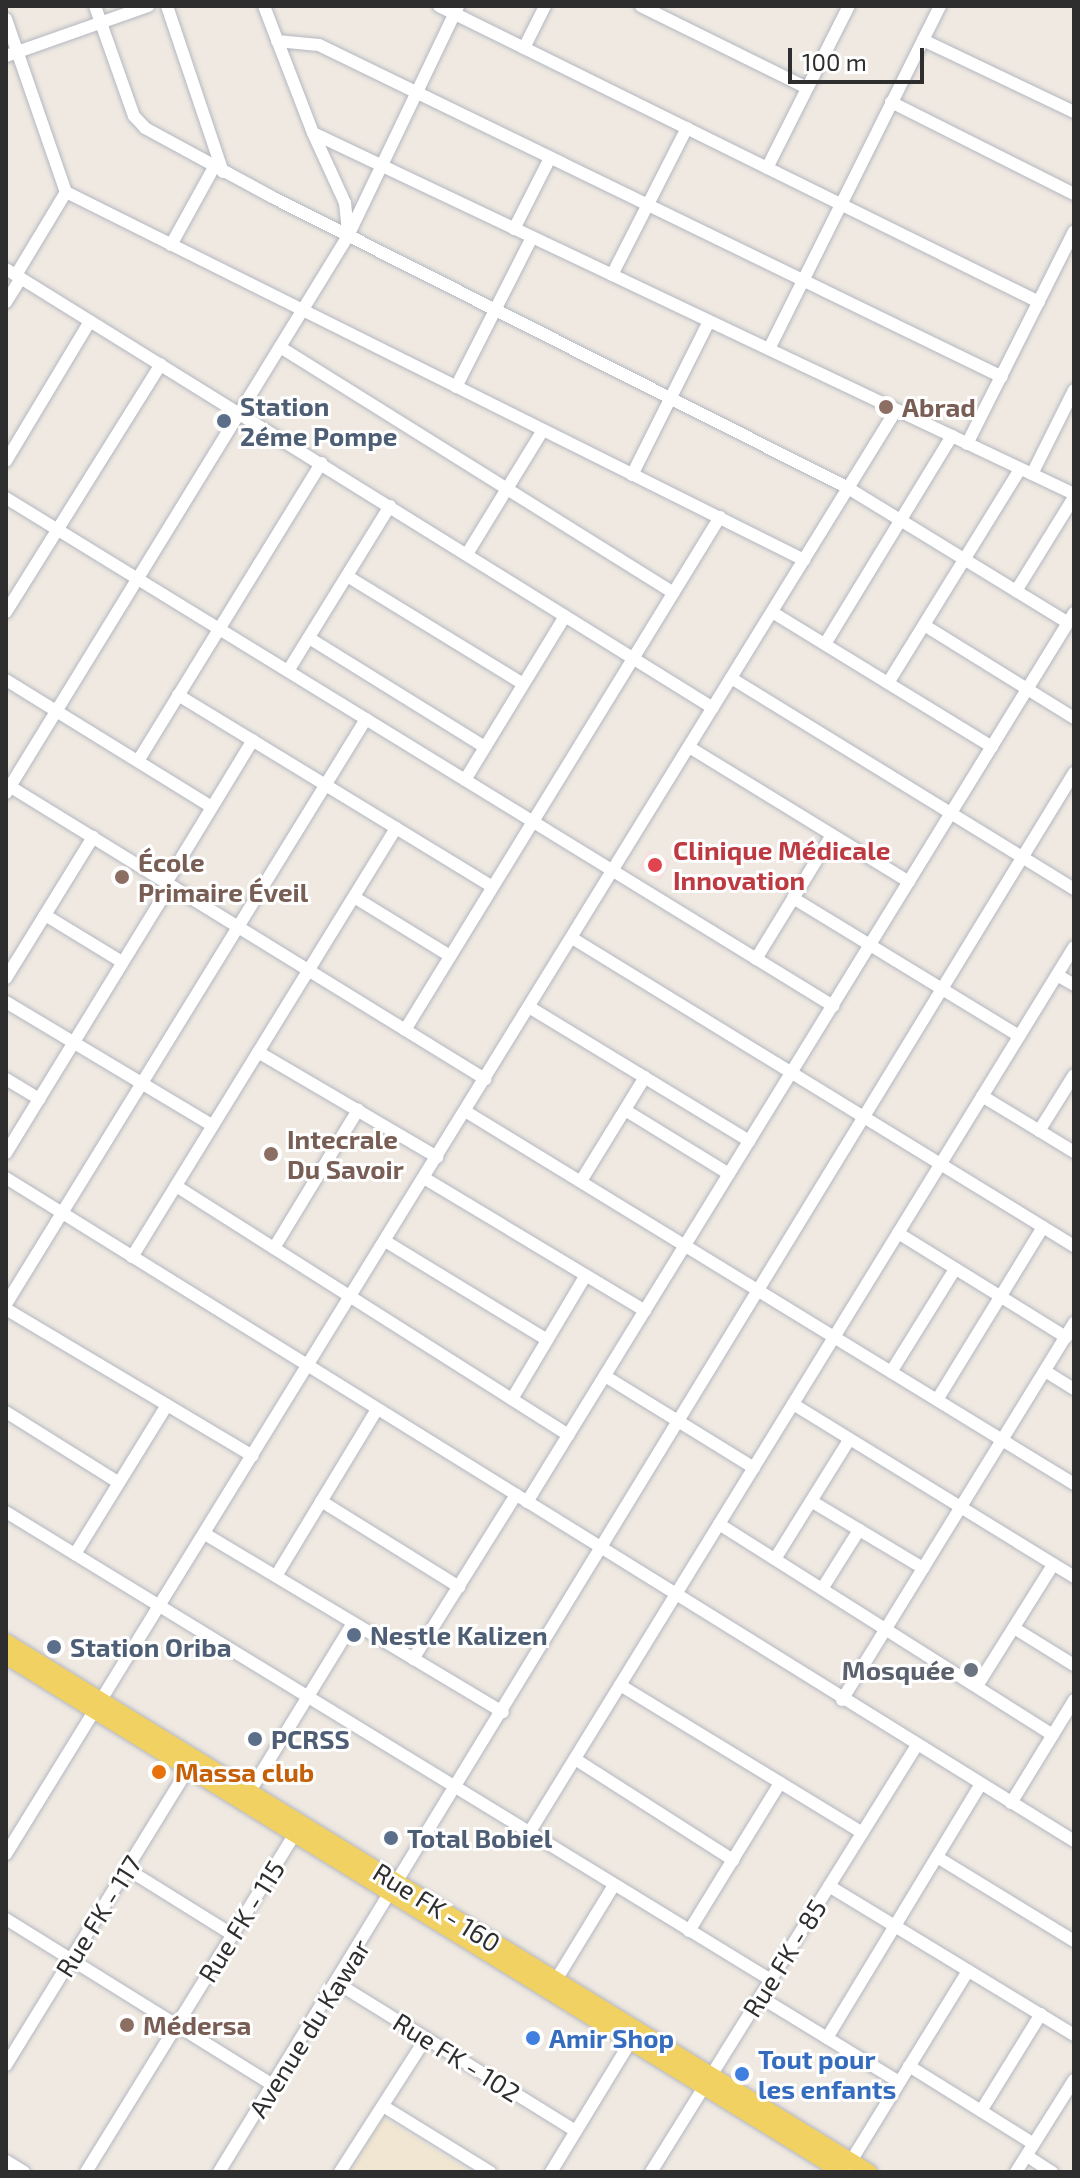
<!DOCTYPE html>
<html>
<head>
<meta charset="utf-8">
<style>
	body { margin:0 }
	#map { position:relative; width:1080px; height:2178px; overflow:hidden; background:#efe9e1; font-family:"Exo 2",sans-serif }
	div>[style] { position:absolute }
	.education>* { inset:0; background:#f0e6d1 }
	.medical>* { inset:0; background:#f5dfe0; transform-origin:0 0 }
	.roads { filter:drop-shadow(0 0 2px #b4b7c1) drop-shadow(0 0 2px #b4b7c1) }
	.minor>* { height:12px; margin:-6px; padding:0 6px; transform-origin:6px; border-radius:6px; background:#fff }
	.major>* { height:16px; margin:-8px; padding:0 8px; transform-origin:8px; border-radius:8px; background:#f2d163 }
	.dots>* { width:22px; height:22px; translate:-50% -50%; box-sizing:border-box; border:4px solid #fff; border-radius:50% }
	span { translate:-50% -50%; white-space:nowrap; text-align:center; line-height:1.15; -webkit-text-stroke:6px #fff; paint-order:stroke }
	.service-label { font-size:26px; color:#4e5e75; font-weight:700 }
	.left { translate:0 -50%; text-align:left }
	.education-label { font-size:26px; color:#785e54; font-weight:700 }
	.health-label { font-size:26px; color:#be3a42; font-weight:700 }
	.worship-label { font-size:26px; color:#5b616d; font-weight:700 }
	.right { translate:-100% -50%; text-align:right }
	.food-label { font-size:26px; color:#c56008; font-weight:700 }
	.street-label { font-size:26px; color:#2e2e2e }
	.shop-label { font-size:26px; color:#366cbe; font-weight:700 }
	.frame { position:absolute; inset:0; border:8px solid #2e2e2e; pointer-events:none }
	.scale { position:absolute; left:788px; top:48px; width:136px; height:36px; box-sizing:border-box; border:4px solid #2e2e2e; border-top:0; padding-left:10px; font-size:24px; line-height:28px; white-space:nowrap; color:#2e2e2e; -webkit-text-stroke:6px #fff; paint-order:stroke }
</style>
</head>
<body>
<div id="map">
	<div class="education">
		<i style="clip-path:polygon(383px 2118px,471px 2172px,350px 2172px)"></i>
	</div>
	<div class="medical">
		<i style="left:649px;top:850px;width:25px;height:21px;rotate:29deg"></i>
	</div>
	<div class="roads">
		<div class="minor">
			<i style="left:95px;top:6px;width:117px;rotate:70.5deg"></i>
			<i style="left:134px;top:116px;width:16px;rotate:47deg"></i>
			<i style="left:145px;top:128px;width:145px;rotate:28.5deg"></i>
			<i style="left:272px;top:197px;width:645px;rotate:26.8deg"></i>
			<i style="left:848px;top:488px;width:258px;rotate:31.5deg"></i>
			<i style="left:167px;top:6px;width:175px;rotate:71.4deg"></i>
			<i style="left:264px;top:6px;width:136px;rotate:68.9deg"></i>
			<i style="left:313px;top:133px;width:77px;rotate:65.4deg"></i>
			<i style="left:345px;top:203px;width:29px;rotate:84deg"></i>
			<i style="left:439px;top:6px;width:669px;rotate:26.26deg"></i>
			<i style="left:641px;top:6px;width:185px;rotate:26.3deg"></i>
			<i style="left:6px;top:19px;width:183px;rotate:70.9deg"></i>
			<i style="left:66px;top:192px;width:825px;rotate:26.5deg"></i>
			<i style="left:923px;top:40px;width:167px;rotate:25.5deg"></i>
			<i style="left:277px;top:41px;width:42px;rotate:5.4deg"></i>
			<i style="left:319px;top:45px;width:759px;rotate:25.92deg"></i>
			<i style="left:524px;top:48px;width:47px;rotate:-63.4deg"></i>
			<i style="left:6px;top:56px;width:151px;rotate:-19.4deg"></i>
			<i style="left:891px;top:102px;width:205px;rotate:26.7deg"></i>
			<i style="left:313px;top:133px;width:842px;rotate:25.38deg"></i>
			<i style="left:767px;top:168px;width:182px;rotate:-63.2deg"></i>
			<i style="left:514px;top:229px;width:80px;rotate:-63.1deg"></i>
			<i style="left:171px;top:245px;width:89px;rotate:-61.1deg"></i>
			<i style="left:6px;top:269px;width:832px;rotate:31.84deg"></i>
			<i style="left:16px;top:275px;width:97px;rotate:-58.9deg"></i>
			<i style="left:612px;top:275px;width:165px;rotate:-63deg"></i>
			<i style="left:6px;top:302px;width:28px;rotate:-58deg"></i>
			<i style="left:280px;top:347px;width:464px;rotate:32deg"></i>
			<i style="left:769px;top:349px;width:383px;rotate:-63.5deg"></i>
			<i style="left:456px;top:387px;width:168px;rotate:-63.1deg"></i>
			<i style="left:967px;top:444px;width:238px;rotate:-63.3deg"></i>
			<i style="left:6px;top:461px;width:163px;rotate:-59deg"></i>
			<i style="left:1032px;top:474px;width:94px;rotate:-63.4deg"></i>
			<i style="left:632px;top:475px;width:172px;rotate:-63.4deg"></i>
			<i style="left:6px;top:498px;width:971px;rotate:31.56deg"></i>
			<i style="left:467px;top:554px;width:145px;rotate:-58.5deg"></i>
			<i style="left:347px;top:576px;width:206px;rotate:31.5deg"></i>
			<i style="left:1016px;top:591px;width:110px;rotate:-58.3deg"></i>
			<i style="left:6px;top:612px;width:292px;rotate:-58deg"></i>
			<i style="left:772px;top:612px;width:258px;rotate:31.5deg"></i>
			<i style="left:924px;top:625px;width:176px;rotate:31.8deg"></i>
			<i style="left:309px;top:638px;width:207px;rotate:31.8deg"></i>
			<i style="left:825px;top:644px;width:244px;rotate:-58.6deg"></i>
			<i style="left:288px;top:671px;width:194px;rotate:-58.3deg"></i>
			<i style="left:731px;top:678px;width:403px;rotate:31.6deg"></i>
			<i style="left:6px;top:680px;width:242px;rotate:31.7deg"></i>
			<i style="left:888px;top:683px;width:251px;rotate:-58.3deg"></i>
			<i style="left:178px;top:695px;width:368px;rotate:31.4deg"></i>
			<i style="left:689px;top:747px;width:258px;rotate:31.5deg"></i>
			<i style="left:138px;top:761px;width:350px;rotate:-58.4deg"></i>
			<i style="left:465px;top:780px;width:192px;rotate:-58.6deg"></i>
			<i style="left:6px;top:784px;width:563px;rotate:31.63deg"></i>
			<i style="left:6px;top:793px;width:654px;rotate:-58.45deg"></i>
			<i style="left:348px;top:236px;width:255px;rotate:-64.4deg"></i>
			<i style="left:166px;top:883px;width:167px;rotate:-58.7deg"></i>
			<i style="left:354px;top:897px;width:113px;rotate:31.6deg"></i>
			<i style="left:793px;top:898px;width:265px;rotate:31.4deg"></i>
			<i style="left:45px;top:915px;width:90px;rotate:31.4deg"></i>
			<i style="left:572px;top:938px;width:589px;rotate:31.53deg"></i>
			<i style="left:756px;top:959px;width:145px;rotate:-58.5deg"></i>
			<i style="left:1057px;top:975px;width:20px;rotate:30deg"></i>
			<i style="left:6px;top:978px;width:166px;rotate:-58.3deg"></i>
			<i style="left:6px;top:1002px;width:241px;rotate:30.9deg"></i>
			<i style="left:529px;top:1007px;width:258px;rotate:31.3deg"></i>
			<i style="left:405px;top:1030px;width:602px;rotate:-58.45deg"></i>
			<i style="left:258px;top:1052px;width:208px;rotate:30.4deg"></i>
			<i style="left:6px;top:1079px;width:39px;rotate:31deg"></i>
			<i style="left:982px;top:1096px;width:108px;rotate:31.3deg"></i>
			<i style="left:625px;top:1110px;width:122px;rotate:31.6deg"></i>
			<i style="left:465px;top:1111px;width:714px;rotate:31.49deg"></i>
			<i style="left:1039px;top:1131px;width:66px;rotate:-58deg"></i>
			<i style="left:6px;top:1153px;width:314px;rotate:-58.5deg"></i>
			<i style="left:6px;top:1178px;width:1257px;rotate:31.83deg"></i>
			<i style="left:424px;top:1178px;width:258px;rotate:31deg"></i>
			<i style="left:581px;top:1181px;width:122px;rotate:-58.4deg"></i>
			<i style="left:176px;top:1186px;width:465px;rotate:32.4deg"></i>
			<i style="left:898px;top:1233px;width:198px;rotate:31.8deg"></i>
			<i style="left:385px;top:1241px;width:190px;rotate:31.4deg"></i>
			<i style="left:274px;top:1248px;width:162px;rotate:-58.7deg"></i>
			<i style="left:132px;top:1257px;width:504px;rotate:-58.39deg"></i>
			<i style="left:6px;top:1304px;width:687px;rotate:-58.39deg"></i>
			<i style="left:6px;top:1309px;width:287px;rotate:30.8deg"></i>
			<i style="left:1045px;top:1371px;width:34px;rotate:32deg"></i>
			<i style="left:891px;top:1372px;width:121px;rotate:-58.1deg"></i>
			<i style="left:605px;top:1376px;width:175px;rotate:31.7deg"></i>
			<i style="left:512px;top:1399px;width:144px;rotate:-59.2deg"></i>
			<i style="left:937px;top:1400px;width:203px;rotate:-58.5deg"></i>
			<i style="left:793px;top:1404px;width:330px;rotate:31.6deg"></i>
			<i style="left:6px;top:1412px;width:133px;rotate:32.1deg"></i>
			<i style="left:321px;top:1501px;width:163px;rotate:31.9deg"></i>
			<i style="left:811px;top:1501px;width:131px;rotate:30.9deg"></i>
			<i style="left:527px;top:1502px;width:1044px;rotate:-58.4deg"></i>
			<i style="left:6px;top:1512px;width:897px;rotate:31.46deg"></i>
			<i style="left:719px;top:1524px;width:395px;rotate:32.3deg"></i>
			<i style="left:205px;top:1534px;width:347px;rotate:30.9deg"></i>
			<i style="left:75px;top:1554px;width:175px;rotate:-58.3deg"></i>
			<i style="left:775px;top:1559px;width:140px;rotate:-58.1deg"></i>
			<i style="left:276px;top:1576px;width:195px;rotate:-58.8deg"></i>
			<i style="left:822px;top:1589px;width:70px;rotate:-57.9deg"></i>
			<i style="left:1014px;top:1628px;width:70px;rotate:31.7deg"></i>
			<i style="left:413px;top:1659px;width:194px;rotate:-57.9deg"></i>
			<i style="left:620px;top:1685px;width:284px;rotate:31.4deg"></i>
			<i style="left:977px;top:1686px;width:143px;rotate:-57.9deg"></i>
			<i style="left:842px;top:1700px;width:443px;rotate:-58.4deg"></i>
			<i style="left:575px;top:1759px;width:188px;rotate:32.6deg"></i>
			<i style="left:250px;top:1791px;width:197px;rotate:-58.5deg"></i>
			<i style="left:1011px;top:1803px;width:121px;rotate:-58.5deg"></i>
			<i style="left:529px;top:1833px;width:1040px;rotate:-58.4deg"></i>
			<i style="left:6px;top:1854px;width:1696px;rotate:-58.35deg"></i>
			<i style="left:937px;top:1857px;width:161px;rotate:31.5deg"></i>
			<i style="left:127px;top:1869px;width:125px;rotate:31.9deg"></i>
			<i style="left:829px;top:1886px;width:287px;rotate:31.3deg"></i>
			<i style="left:6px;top:1919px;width:314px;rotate:31.9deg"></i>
			<i style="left:689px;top:1931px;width:174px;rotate:-58.4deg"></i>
			<i style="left:556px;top:1980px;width:111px;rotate:-58.6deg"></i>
			<i style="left:337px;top:1983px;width:281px;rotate:31.8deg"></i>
			<i style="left:760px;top:1997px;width:163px;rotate:31.4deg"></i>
			<i style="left:827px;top:2038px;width:297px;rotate:-58.8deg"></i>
			<i style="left:6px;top:2065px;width:349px;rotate:-58.4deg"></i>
			<i style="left:909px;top:2066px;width:147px;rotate:32deg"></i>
			<i style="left:383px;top:2106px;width:126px;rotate:31.7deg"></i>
			<i style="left:981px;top:2111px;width:114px;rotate:-58.3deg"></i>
			<i style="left:1027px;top:2156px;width:30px;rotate:33deg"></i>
			<i style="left:6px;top:2161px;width:21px;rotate:31deg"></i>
			<i style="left:848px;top:2166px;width:229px;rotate:-58.4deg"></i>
			<i style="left:86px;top:2172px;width:397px;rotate:-58.3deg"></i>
			<i style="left:219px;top:2172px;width:1640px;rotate:-58.57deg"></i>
			<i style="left:340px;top:2172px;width:159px;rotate:-57.3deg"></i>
			<i style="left:551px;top:2172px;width:153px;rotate:-58.6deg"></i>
			<i style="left:651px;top:2172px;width:503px;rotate:-58.08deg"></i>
			<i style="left:1016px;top:2172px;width:109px;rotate:-57.8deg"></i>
		</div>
		<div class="major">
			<i style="left:6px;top:1642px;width:1013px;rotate:31.56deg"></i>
			<i style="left:6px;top:1656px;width:982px;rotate:31.68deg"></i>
		</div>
	</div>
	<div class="dots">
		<i style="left:886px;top:407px;background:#8d6e63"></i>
		<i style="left:224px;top:421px;background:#5c6f8a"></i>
		<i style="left:655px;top:865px;background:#e0444e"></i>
		<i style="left:122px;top:877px;background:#8d6e63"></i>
		<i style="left:271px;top:1154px;background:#8d6e63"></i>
		<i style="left:354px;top:1635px;background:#5c6f8a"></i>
		<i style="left:54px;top:1647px;background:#5c6f8a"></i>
		<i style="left:971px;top:1670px;background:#6b7280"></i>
		<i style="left:255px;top:1739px;background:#5c6f8a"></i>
		<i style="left:159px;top:1772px;background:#e8710a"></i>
		<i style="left:391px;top:1838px;background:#5c6f8a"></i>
		<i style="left:127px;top:2025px;background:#8d6e63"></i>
		<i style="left:533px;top:2038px;background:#3f7fe0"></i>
		<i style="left:742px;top:2074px;background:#3f7fe0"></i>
	</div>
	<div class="service-label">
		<span class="left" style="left:240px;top:421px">Station<br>2éme Pompe</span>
		<span class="left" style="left:370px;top:1635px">Nestle Kalizen</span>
		<span class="left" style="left:70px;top:1647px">Station Oriba</span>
		<span class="left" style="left:271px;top:1739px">PCRSS</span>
		<span class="left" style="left:407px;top:1838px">Total Bobiel</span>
	</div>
	<div class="education-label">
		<span class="left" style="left:902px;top:407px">Abrad</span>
		<span class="left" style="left:138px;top:877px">École<br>Primaire Éveil</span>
		<span class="left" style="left:287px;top:1154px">Intecrale<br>Du Savoir</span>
		<span class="left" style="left:143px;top:2025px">Médersa</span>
	</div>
	<div class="health-label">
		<span class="left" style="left:673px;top:865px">Clinique Médicale<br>Innovation</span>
	</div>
	<div class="worship-label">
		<span class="right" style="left:955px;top:1670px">Mosquée</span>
	</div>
	<div class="food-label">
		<span class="left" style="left:175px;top:1772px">Massa club</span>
	</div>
	<div class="street-label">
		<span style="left:437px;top:1907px;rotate:32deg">Rue FK - 160</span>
		<span style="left:98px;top:1916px;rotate:-58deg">Rue FK - 117</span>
		<span style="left:241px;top:1921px;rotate:-58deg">Rue FK - 115</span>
		<span style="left:784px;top:1958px;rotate:-58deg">Rue FK - 85</span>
		<span style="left:309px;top:2028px;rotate:-58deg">Avenue du Kawar</span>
		<span style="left:457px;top:2057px;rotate:32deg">Rue FK - 102</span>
	</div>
	<div class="shop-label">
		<span class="left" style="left:549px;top:2038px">Amir Shop</span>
		<span class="left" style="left:758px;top:2074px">Tout pour<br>les enfants</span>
	</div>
	<div class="frame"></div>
	<div class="scale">100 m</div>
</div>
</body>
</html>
